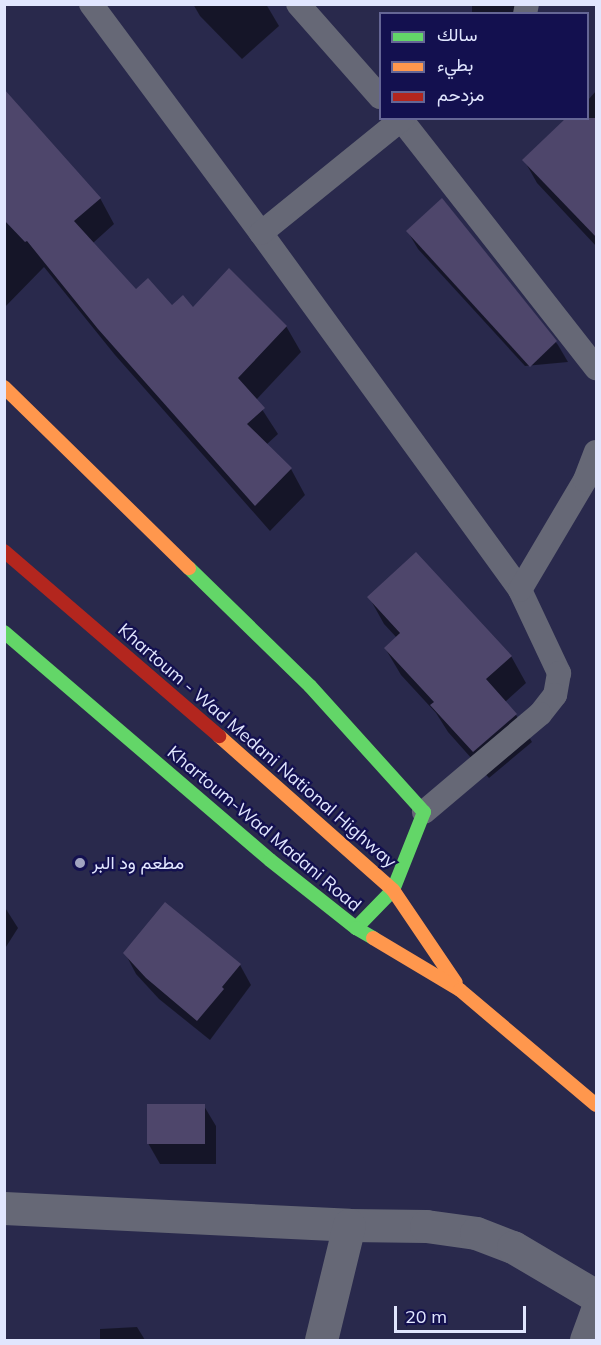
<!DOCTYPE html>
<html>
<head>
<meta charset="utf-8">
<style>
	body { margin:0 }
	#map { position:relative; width:601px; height:1345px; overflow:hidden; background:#29294c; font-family:Mulish,Vazirmatn,sans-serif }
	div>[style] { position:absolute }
	.shadow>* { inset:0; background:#0007; transform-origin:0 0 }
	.building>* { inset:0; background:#4e466b; transform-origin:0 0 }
	.lane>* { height:24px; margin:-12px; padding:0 12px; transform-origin:12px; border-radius:12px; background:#666876 }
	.street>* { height:33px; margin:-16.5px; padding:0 16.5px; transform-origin:16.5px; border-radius:16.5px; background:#666876 }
	.fast>* { height:14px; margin:-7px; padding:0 7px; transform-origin:7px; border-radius:7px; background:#63d668 }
	.slow>* { height:14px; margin:-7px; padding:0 7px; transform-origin:7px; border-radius:7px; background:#ff974d }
	.jam>* { height:14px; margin:-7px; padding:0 7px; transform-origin:7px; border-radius:7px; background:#b3261e }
	.dots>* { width:16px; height:16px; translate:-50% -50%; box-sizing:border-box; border:3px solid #13104f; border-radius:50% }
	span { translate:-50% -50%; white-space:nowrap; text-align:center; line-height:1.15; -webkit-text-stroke:4.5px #13104f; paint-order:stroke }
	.street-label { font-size:18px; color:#e1e6fe }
	.poi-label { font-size:18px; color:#e1e6fe }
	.left { translate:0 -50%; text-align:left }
	.frame { position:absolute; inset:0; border:6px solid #e1e6fe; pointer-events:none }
	.legend { position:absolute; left:379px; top:12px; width:210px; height:108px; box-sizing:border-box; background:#13104f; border:2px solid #656695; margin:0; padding:8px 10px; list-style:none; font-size:18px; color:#e1e6fe }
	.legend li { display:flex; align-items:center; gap:12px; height:30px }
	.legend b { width:30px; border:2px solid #656695 }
	.scale { position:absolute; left:394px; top:1306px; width:132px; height:27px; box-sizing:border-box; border:3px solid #e1e6fe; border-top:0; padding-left:8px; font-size:18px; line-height:21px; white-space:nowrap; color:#e1e6fe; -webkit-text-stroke:4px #13104f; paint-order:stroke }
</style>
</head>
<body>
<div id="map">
	<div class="shadow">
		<i style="clip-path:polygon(193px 4px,266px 4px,279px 26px,242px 59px,200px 16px)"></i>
		<i style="left:472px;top:4px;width:49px;height:10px"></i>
		<i style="clip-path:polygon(4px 91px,100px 198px,114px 224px,93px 243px,136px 291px,171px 307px,286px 326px,301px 352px,256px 400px,278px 434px,266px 445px,291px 469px,305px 495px,270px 531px,115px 355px,44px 267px,4px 308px)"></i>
		<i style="clip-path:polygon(596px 91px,596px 246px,537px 183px,524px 160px,588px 118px,588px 100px)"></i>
		<i style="clip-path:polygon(441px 200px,558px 345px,568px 362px,525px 366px,418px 249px,408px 232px)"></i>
		<i style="clip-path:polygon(369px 597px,511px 656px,526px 683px,505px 702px,516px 715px,532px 742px,489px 778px,448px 732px,436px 713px,401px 675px,385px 648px,397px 638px,384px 624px)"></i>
		<i style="clip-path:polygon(4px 906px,18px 928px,4px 950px)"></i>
		<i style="clip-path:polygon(125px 953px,240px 965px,251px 985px,210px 1040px,159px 999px,136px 974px)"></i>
		<i style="clip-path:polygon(204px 1106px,216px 1126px,216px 1164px,160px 1164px,148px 1143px)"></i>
		<i style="clip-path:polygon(137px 1327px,145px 1340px,100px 1340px,100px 1329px)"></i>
	</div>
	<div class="building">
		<i style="clip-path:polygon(4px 89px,101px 198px,74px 221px,136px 289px,148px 278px,172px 305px,183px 295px,193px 307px,229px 268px,287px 326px,238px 378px,265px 408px,247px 424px,292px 468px,255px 506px,98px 329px,27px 241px,25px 242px,4px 220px)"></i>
		<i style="clip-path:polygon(566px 118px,597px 118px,597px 238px,522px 160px)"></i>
		<i style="clip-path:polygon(442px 198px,557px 341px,530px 367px,406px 231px)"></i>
		<i style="clip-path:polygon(416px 552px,512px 656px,486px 679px,517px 714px,473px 752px,430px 705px,434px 702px,384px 648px,400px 633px,367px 597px)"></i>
		<i style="clip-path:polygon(165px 902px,241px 964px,222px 987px,224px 989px,197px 1021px,146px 978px,123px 953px)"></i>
		<i style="left:147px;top:1104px;width:58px;height:40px"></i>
	</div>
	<div class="lane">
		<i style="left:91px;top:4px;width:285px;rotate:53.4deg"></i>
		<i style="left:261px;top:233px;width:441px;rotate:54deg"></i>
		<i style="left:520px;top:590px;width:92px;rotate:64.8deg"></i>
		<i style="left:559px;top:673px;width:22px;rotate:100deg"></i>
		<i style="left:555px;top:695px;width:24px;rotate:128deg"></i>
		<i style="left:540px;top:714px;width:152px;rotate:139.8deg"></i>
		<i style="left:298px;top:4px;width:124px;rotate:48.6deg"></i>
		<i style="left:525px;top:14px;width:10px;rotate:-79deg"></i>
		<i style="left:400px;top:118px;width:318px;rotate:51.9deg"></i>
		<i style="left:261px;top:233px;width:183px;rotate:-39deg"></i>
		<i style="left:520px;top:590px;width:128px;rotate:-59.4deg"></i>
		<i style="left:585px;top:480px;width:30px;rotate:-69deg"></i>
	</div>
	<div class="street">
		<i style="left:4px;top:1208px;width:345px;rotate:2.8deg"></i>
		<i style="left:349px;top:1225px;width:77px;rotate:0.7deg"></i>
		<i style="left:426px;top:1226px;width:50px;rotate:8deg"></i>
		<i style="left:476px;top:1233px;width:40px;rotate:21deg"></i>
		<i style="left:513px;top:1247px;width:96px;rotate:30.6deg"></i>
		<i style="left:321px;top:1340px;width:118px;rotate:-76.3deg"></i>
		<i style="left:586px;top:1340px;width:30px;rotate:-70deg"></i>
	</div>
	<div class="fast">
		<i style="left:189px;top:568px;width:169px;rotate:44.3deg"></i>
		<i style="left:310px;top:686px;width:170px;rotate:47.9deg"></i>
		<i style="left:424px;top:812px;width:84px;rotate:111.7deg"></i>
		<i style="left:393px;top:890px;width:53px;rotate:134.2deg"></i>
		<i style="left:4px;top:632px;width:350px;rotate:40.6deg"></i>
		<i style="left:270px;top:860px;width:110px;rotate:38.3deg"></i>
		<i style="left:356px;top:928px;width:20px;rotate:30deg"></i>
	</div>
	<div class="slow">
		<i style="left:4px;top:387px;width:259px;rotate:44.4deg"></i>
		<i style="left:219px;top:736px;width:232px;rotate:41.5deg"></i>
		<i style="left:393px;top:890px;width:112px;rotate:55.9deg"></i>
		<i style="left:373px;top:938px;width:101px;rotate:30.9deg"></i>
		<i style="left:460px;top:990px;width:178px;rotate:40.2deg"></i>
	</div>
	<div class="jam">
		<i style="left:4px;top:551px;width:284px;rotate:40.7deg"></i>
	</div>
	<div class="dots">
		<i style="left:80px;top:863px;background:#a1a4c0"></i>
	</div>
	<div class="street-label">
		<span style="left:257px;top:746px;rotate:41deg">Khartoum - Wad Medani National Highway</span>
		<span style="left:264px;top:829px;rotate:40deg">Khartoum-Wad Madani Road</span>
	</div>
	<div class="poi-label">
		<span class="left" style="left:92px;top:863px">مطعم ود البر</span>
	</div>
	<div class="frame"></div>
	<ul class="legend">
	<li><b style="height:8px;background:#63d668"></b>سالك</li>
	<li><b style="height:8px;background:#ff974d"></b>بطيء</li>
	<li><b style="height:8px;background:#b3261e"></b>مزدحم</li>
	</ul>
	<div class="scale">20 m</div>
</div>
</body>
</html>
